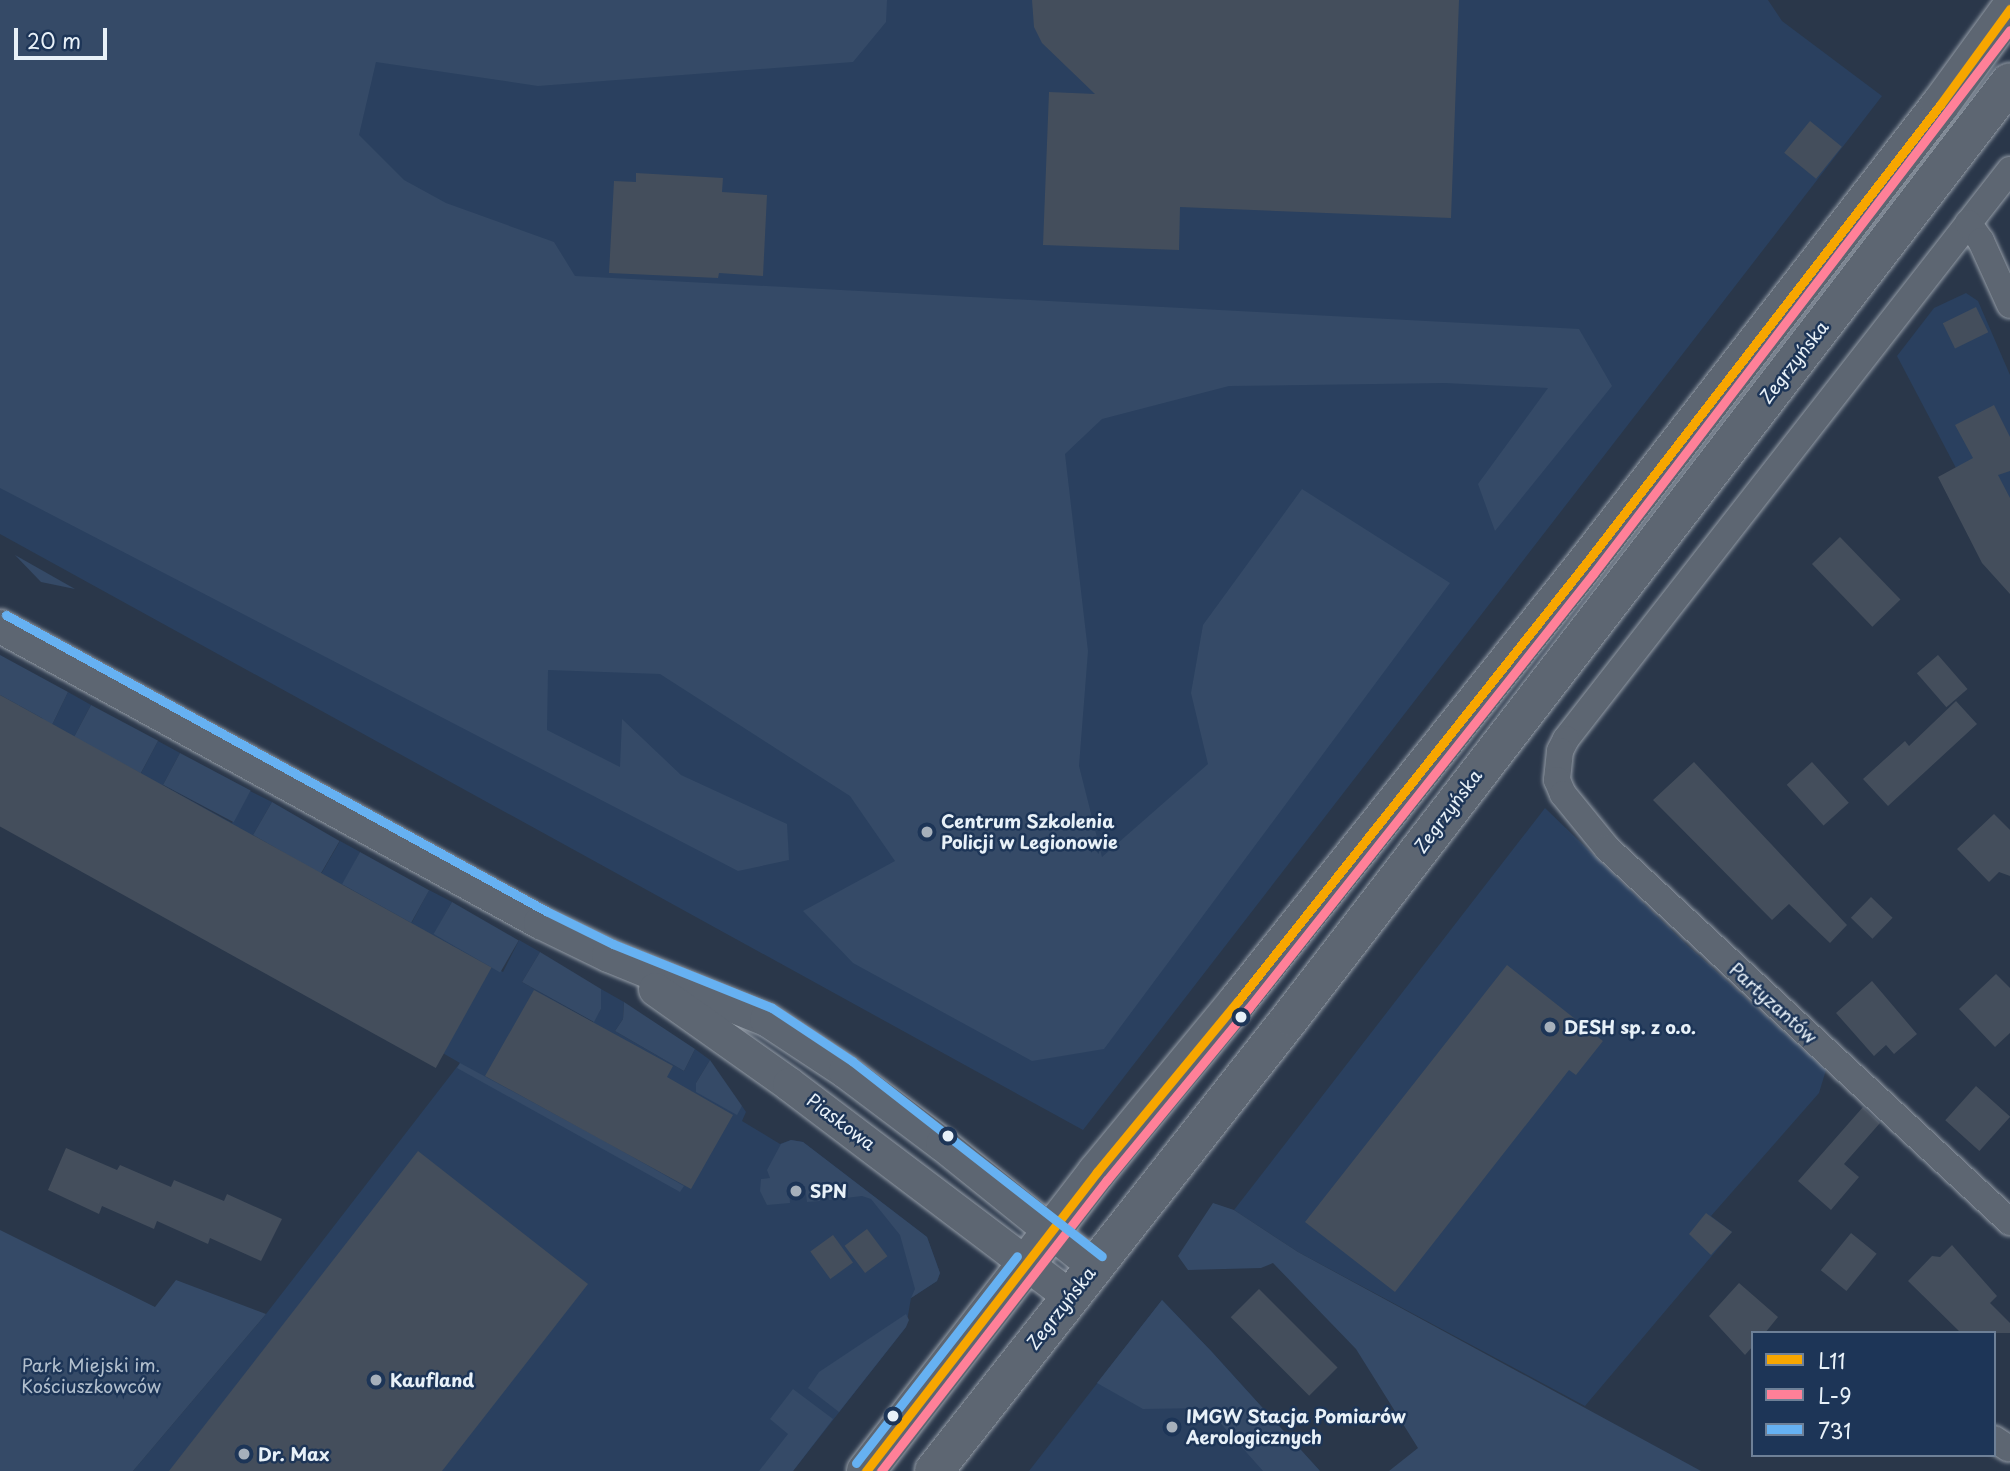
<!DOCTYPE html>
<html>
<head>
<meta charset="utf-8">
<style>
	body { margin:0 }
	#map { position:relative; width:2010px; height:1471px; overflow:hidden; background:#2a374a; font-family:"Playpen Sans",sans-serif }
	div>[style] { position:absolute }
	.built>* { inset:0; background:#2a405f }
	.green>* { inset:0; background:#354a67; transform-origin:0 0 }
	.building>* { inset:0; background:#444e5c; transform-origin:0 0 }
	.roads { filter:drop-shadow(0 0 2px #959da7) drop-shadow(0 0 2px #959da7) }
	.minor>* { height:26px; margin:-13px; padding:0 13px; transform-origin:13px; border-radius:13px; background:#5d6672 }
	.tertiary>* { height:33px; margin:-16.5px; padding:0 16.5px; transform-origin:16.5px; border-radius:16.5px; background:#5d6672 }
	.primary>* { height:38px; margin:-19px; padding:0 19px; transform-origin:19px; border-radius:19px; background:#5d6672 }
	.bus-1>* { height:9px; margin:-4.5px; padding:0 4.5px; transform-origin:4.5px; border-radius:4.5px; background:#f7a600 }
	.bus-2>* { height:9px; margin:-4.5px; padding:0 4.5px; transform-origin:4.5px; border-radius:4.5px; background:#ff8098 }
	.bus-3>* { height:9px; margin:-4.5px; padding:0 4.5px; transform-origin:4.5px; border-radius:4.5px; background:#66b1f2 }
	.dots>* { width:19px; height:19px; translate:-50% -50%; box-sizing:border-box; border:4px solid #1d3557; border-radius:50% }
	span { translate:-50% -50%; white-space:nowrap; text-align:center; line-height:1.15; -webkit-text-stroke:5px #1d3557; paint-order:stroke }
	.street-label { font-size:18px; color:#e8f1f8 }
	.poi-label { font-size:18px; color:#e8f1f8; font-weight:700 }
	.left { translate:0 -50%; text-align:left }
	.park-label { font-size:18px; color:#b3c0ce }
	.legend { position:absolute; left:1751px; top:1331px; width:245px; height:126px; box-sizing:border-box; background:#1d3557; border:2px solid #6e8097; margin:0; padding:9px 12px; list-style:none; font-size:21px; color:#e8f1f8 }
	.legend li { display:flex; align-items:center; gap:14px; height:35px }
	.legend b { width:35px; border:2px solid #6e8097 }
	.scale { position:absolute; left:14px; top:28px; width:93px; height:32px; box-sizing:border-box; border:4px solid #e8f1f8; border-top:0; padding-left:9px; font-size:21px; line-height:24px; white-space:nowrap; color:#e8f1f8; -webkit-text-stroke:5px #1d3557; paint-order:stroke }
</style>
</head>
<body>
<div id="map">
	<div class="built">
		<i style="clip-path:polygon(0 0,1768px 0,1782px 21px,1882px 96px,1083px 1130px,0 534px)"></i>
		<i style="clip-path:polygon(1966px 293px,1978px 301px,2010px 375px,2010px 525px,1956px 468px,1897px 356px,1934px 308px)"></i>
		<i style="clip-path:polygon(68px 692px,91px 705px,74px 737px,141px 773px,158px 741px,180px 753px,163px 785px,232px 823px,250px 791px,272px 802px,253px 835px,321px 874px,340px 841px,360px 852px,343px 885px,412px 922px,429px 890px,452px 902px,434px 934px,503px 972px,519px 940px,540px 952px,522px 982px,593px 1022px,601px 1009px,601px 989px,624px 1002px,623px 1019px,615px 1031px,684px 1071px,695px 1049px,710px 1060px,696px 1083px,737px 1111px,742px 1106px,746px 1112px,742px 1121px,780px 1144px,791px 1140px,803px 1142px,927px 1237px,940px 1273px,937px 1281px,911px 1298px,906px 1327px,793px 1471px,133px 1471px,266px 1314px,460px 1063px,394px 1025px,0 695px,43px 718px,51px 727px)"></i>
		<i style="clip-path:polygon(1545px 808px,1688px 946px,1826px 1070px,1819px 1093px,1711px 1216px,1732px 1232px,1585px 1406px,1298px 1252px,1234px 1210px)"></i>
		<i style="clip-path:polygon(1162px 1300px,1211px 1351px,1320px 1471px,1029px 1471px)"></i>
	</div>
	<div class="green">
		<i style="clip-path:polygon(0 0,887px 0,886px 22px,853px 62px,538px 86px,376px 62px,359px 135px,404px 180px,446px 203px,554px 242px,575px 276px,1579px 329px,1612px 386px,1495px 531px,1478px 484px,1548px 388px,1445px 383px,1229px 386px,1102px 419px,1065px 454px,1088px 651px,1079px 766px,1102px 857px,1208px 764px,1191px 693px,1203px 625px,1302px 489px,1450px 583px,1104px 1049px,1032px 1061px,853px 963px,803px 911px,895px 861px,850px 796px,660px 674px,548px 670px,547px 730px,620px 767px,622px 719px,681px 775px,787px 824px,789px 860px,738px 871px,0 488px)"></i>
		<i style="clip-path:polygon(15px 555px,75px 589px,41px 582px)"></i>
		<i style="clip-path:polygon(0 655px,68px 692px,51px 727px,42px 718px,0 695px)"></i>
		<i style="left:91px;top:705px;width:76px;height:37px;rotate:28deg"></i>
		<i style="left:180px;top:753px;width:80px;height:36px;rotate:28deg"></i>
		<i style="left:272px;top:802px;width:78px;height:38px;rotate:30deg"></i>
		<i style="left:360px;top:852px;width:79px;height:37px;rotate:29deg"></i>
		<i style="left:452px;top:902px;width:77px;height:37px;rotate:30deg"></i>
		<i style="clip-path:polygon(540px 952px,601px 989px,601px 1009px,594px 1022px,522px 982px)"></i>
		<i style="clip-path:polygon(624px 1002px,695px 1049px,684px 1071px,615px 1031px,623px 1019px)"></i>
		<i style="clip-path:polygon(710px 1060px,742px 1106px,737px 1115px,696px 1092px,696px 1083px)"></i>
		<i style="clip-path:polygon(460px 1063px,601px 1139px,684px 1186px,680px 1192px,457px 1068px)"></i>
		<i style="clip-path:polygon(791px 1140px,803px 1142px,927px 1237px,940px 1273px,937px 1281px,911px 1298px,915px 1289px,900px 1235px,871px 1199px,862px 1196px,829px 1200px,828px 1192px,819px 1193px,820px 1201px,807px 1202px,805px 1186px,789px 1188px,790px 1203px,767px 1205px,760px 1191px,761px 1179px,770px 1178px,767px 1170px,781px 1144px)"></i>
		<i style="clip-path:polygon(1213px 1203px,1234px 1210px,1298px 1252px,1701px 1471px,1389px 1471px,1418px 1448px,1356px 1349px,1273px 1263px,1261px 1268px,1188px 1270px,1178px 1256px)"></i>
		<i style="clip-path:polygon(0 1230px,155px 1307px,176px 1280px,266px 1314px,133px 1471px,0 1471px)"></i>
		<i style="clip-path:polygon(1162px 1300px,1211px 1351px,1320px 1471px,1263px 1471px,1207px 1408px,1143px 1409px,1097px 1383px)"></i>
		<i style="clip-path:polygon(906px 1314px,909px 1320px,906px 1327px,839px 1412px,808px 1388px,819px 1372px)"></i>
		<i style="clip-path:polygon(793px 1389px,833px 1419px,793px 1471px,759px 1471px,788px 1434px,770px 1419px)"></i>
	</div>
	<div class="building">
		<i style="clip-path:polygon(1032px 0,1459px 0,1451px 218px,1180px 207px,1179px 250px,1043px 245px,1049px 92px,1095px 94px,1042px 43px,1034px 27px)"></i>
		<i style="left:1810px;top:121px;width:41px;height:41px;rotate:39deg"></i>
		<i style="clip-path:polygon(636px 173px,723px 178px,722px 192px,767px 195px,763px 276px,719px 273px,718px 278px,609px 273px,614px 181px,636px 182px)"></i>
		<i style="left:1976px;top:307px;width:28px;height:37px;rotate:64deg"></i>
		<i style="clip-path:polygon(1994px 405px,2010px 437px,2010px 471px,1998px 475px,2010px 498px,2010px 594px,1982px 563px,1938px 477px,1973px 458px,1955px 425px)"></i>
		<i style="left:1840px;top:537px;width:87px;height:39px;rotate:46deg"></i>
		<i style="left:1938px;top:655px;width:45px;height:28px;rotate:49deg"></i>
		<i style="left:0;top:695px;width:562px;height:115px;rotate:29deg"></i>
		<i style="clip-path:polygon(1956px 701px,1977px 724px,1888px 806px,1863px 779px,1905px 741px,1909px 746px)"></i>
		<i style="clip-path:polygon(1694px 762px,1847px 925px,1830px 943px,1789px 904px,1772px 920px,1653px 800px)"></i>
		<i style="left:1812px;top:762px;width:55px;height:34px;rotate:48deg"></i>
		<i style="clip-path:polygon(1994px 814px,2010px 830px,2010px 876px,1999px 872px,1989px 882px,1957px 849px)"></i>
		<i style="left:1871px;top:897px;width:30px;height:29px;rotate:44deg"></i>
		<i style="clip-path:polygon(1507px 965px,1603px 1041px,1576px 1075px,1569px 1070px,1395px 1292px,1305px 1222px)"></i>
		<i style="clip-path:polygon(1996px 974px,2010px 988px,2010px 1033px,1995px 1047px,1959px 1009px)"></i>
		<i style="clip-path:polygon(1872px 981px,1917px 1034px,1894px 1054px,1886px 1045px,1874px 1056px,1836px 1013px)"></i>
		<i style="clip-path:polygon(534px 990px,673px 1066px,667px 1077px,733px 1115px,691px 1189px,485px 1076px)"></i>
		<i style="left:1976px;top:1086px;width:46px;height:46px;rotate:42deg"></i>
		<i style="clip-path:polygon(1863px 1107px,1880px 1123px,1844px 1164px,1859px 1177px,1831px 1210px,1798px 1181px)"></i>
		<i style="clip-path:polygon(66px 1148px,117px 1170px,120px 1165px,171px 1187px,174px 1180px,224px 1201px,227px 1194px,282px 1219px,261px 1261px,210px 1238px,208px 1244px,157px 1221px,154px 1229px,102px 1206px,99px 1214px,48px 1190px)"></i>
		<i style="clip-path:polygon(418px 1151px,588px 1284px,442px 1471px,169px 1471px)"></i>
		<i style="clip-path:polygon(1706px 1213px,1732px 1232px,1711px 1255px,1689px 1234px)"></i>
		<i style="left:867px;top:1229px;width:34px;height:28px;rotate:53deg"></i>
		<i style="left:1851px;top:1233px;width:33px;height:48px;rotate:39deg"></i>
		<i style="left:833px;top:1235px;width:34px;height:28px;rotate:54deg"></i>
		<i style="clip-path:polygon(1952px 1245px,1997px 1296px,1990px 1303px,2010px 1323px,2010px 1333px,1961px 1333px,1908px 1281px,1932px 1256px,1940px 1257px)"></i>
		<i style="clip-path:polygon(1739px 1283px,1778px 1317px,1765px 1333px,1753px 1333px,1753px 1346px,1745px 1355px,1709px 1316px)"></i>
		<i style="left:1259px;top:1289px;width:111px;height:40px;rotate:45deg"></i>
	</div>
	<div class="roads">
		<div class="minor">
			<i style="left:2010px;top:170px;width:722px;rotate:127.97deg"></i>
			<i style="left:1566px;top:739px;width:13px;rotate:117deg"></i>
			<i style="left:1560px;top:751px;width:29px;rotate:96deg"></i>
			<i style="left:1557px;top:780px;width:15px;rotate:67deg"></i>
			<i style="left:1563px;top:794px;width:70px;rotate:50.8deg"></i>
			<i style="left:1607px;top:848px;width:550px;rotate:42.86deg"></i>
			<i style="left:1968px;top:223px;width:22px;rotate:54deg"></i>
			<i style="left:1981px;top:241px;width:70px;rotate:65.6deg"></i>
			<i style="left:1994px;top:1439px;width:17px;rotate:33deg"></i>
		</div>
		<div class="tertiary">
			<i style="left:0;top:626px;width:616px;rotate:28.73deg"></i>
			<i style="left:540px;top:922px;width:76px;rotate:25.9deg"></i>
			<i style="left:608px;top:955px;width:170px;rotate:22.1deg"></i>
			<i style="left:766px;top:1019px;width:95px;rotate:33.4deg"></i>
			<i style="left:845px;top:1071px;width:121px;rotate:37deg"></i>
			<i style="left:942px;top:1144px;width:195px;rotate:38.8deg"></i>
			<i style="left:655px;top:989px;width:164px;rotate:35.3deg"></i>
			<i style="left:789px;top:1084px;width:351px;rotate:37.1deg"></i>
		</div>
		<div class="primary">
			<i style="left:866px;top:1471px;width:378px;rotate:-52.3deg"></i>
			<i style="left:1097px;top:1172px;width:222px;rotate:-50.5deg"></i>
			<i style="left:1238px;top:1001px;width:554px;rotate:-51.52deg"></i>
			<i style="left:1583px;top:567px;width:584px;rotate:-52.31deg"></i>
			<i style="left:1940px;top:105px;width:119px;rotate:-53.9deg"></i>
			<i style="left:934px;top:1471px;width:578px;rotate:-51.82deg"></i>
			<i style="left:1291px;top:1017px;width:1179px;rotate:-52.44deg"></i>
		</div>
	</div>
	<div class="bus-1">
		<i style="left:866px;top:1471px;width:378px;rotate:-52.3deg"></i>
		<i style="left:1097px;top:1172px;width:222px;rotate:-50.5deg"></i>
		<i style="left:1238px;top:1001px;width:554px;rotate:-51.52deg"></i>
		<i style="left:1583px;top:567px;width:584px;rotate:-52.31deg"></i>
		<i style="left:1940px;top:105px;width:119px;rotate:-53.9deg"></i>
	</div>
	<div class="bus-2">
		<i style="left:881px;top:1471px;width:368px;rotate:-52.2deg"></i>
		<i style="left:1107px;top:1180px;width:222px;rotate:-50.5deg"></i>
		<i style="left:1248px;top:1009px;width:555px;rotate:-51.58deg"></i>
		<i style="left:1593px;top:574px;width:685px;rotate:-52.53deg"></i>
	</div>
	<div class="bus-3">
		<i style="left:6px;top:615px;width:616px;rotate:28.73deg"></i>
		<i style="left:546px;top:911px;width:75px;rotate:26.2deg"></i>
		<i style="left:613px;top:944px;width:171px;rotate:21.9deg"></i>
		<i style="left:772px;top:1008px;width:96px;rotate:33.5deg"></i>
		<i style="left:852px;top:1061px;width:317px;rotate:38deg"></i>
		<i style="left:856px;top:1463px;width:262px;rotate:-52.1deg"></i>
	</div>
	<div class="dots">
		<i style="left:927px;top:832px;background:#a6b0bb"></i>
		<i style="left:1241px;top:1017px;background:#e8f1f8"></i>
		<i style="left:1550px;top:1027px;background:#a6b0bb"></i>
		<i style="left:948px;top:1136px;background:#e8f1f8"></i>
		<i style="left:796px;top:1191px;background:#a6b0bb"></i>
		<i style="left:376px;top:1380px;background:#a6b0bb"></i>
		<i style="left:893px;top:1416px;background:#e8f1f8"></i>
		<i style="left:1172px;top:1427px;background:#a6b0bb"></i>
		<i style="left:244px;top:1454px;background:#a6b0bb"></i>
	</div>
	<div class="street-label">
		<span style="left:1794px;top:362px;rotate:-52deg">Zegrzyńska</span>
		<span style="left:1448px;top:811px;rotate:-53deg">Zegrzyńska</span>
		<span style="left:1773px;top:1003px;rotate:42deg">Partyzantów</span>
		<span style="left:841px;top:1122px;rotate:37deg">Piaskowa</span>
		<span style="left:1061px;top:1308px;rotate:-52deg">Zegrzyńska</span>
	</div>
	<div class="poi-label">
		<span class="left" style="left:941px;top:832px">Centrum Szkolenia<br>Policji w Legionowie</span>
		<span class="left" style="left:1564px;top:1027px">DESH sp. z o.o.</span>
		<span class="left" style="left:810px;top:1191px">SPN</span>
		<span class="left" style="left:390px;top:1380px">Kaufland</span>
		<span class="left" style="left:1186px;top:1427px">IMGW Stacja Pomiarów<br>Aerologicznych</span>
		<span class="left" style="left:258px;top:1454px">Dr. Max</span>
	</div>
	<div class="park-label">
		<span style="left:91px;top:1376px">Park Miejski im.<br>Kościuszkowców</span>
	</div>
	<ul class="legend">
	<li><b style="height:9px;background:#f7a600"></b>L11</li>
	<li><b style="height:9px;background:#ff8098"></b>L-9</li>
	<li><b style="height:9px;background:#66b1f2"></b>731</li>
	</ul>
	<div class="scale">20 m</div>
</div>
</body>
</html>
